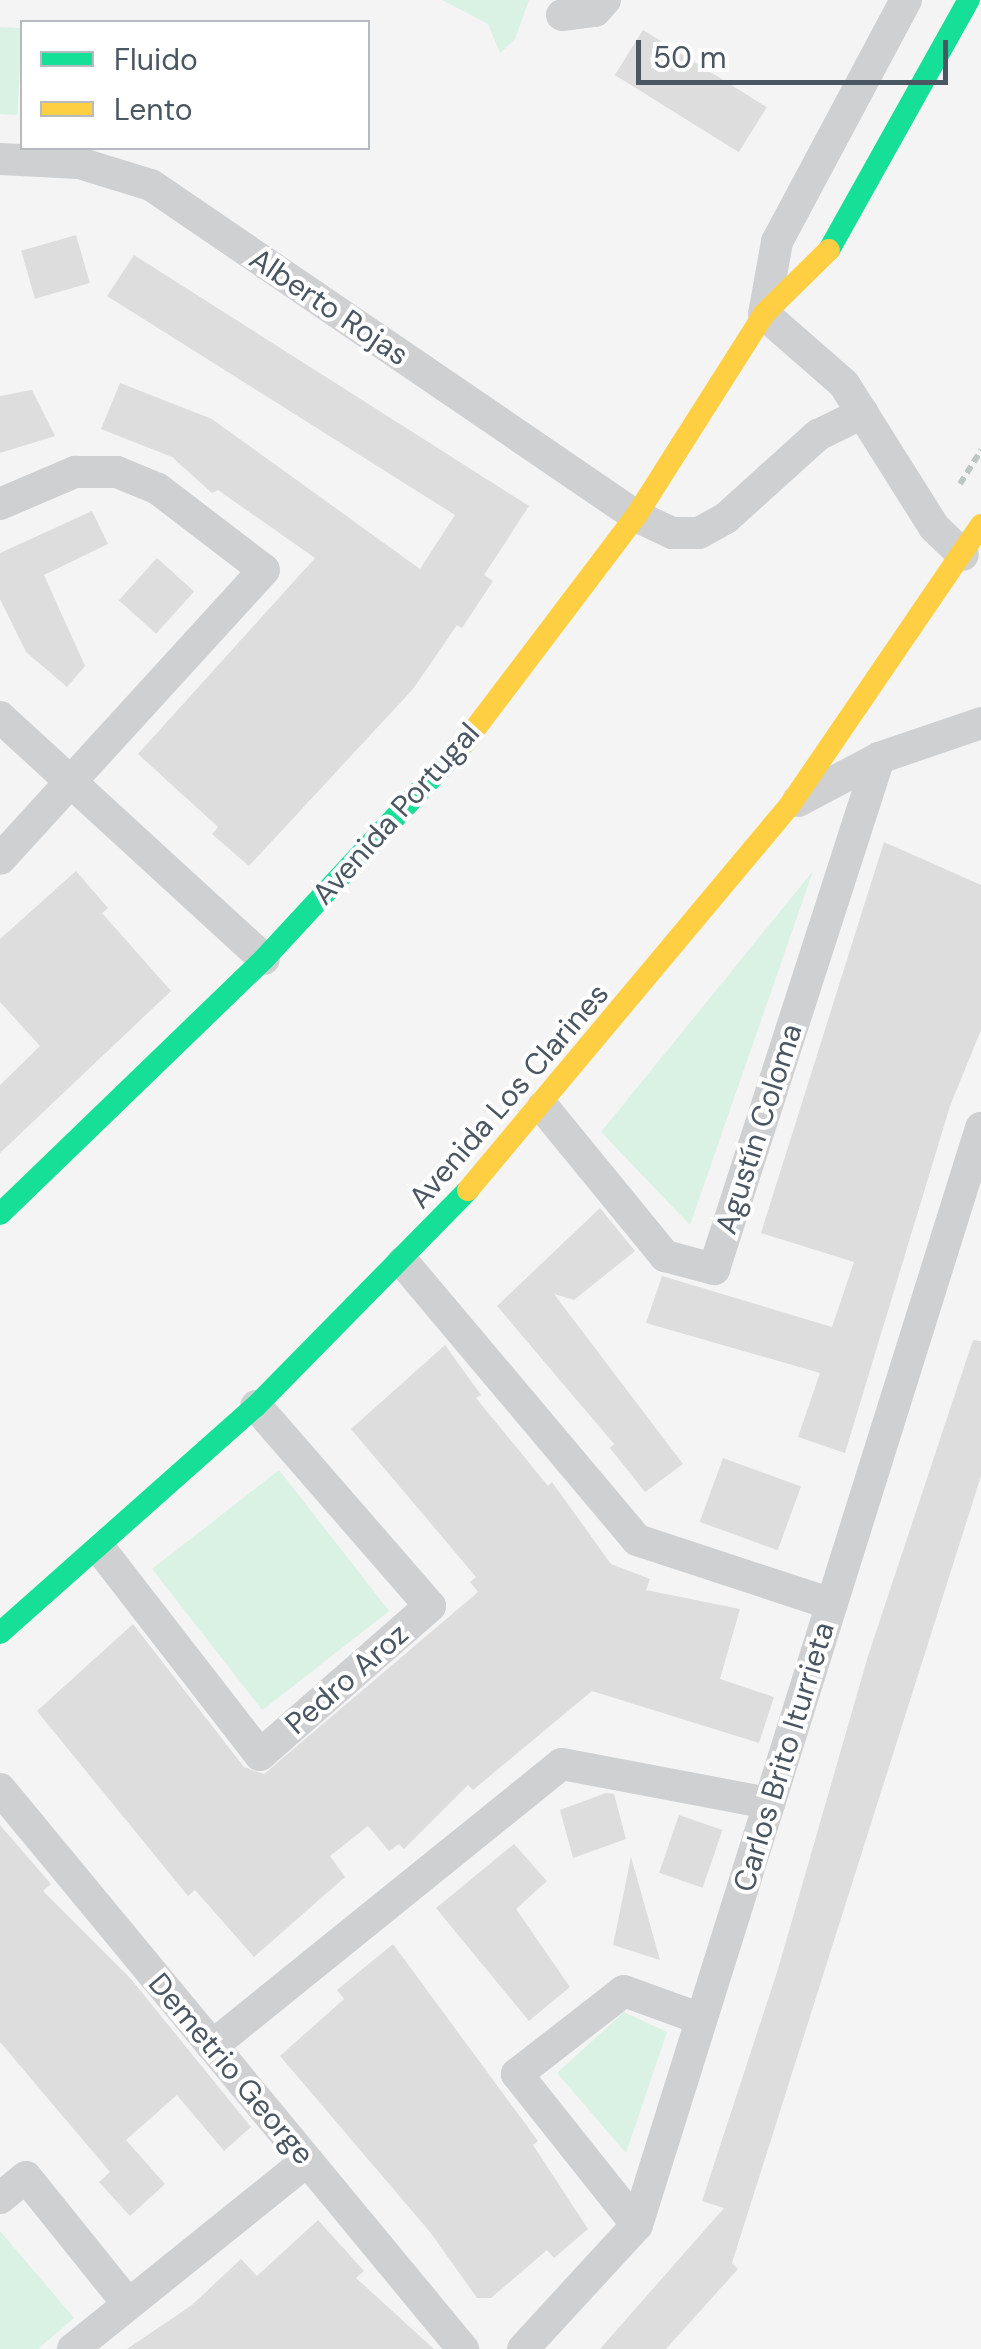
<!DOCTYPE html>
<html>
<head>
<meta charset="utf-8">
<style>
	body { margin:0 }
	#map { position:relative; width:981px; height:2349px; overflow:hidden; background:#f4f4f4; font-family:"DM Sans",sans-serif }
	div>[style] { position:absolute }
	.green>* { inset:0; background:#d9f2e3; transform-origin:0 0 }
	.building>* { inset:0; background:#ddddde; transform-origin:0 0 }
	.path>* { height:6px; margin-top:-3px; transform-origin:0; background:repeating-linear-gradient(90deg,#bcc7c4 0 8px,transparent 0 13px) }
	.street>* { height:32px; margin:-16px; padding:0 16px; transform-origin:16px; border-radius:16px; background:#ced0d2 }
	.fast>* { height:22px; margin:-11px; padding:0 11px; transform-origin:11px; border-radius:11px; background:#16e098 }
	.slow>* { height:22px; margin:-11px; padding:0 11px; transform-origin:11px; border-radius:11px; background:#ffcf43 }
	span { translate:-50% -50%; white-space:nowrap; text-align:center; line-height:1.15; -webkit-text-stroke:8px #fff; paint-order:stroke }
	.street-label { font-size:30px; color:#4a5661 }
	.legend { position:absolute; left:20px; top:20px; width:350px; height:130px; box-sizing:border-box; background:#fff; border:2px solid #b7bbc0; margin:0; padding:12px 18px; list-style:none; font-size:30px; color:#4a5661 }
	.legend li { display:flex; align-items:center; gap:20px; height:50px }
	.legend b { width:50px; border:2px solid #b7bbc0 }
	.scale { position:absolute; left:636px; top:40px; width:312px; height:45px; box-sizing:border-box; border:5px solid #4a5661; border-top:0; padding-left:12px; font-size:30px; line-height:35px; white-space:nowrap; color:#4a5661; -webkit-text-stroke:8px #fff; paint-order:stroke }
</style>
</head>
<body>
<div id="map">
	<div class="green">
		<i style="clip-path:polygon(442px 0,529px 0,515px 39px,500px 53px,488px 24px)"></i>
		<i style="left:0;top:27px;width:22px;height:87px;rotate:3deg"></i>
		<i style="clip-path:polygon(813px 871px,690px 1225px,601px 1132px)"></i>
		<i style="left:279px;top:1470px;width:179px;height:161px;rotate:52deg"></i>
		<i style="clip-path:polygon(624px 2012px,667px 2032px,626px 2153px,557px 2073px)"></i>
		<i style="clip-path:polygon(0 2231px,74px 2318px,38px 2349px,0 2349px)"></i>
	</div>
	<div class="building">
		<i style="left:643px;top:30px;width:146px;height:53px;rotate:32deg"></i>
		<i style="left:76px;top:235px;width:50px;height:57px;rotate:74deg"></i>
		<i style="clip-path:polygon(134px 255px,529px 506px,484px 575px,493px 581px,462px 628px,457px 625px,413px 689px,249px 866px,212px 834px,218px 827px,138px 754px,315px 558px,218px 490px,212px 493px,172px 457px,101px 429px,120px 383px,212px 419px,420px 569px,455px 515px,107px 296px)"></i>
		<i style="clip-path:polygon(32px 390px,55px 436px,0 453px,0 396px)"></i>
		<i style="clip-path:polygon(92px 511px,108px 544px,44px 575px,85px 666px,67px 687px,26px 652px,0 599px,0 553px)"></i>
		<i style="left:157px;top:558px;width:50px;height:57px;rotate:42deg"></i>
		<i style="clip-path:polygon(884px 842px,981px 885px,981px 1030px,950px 1106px,845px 1453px,798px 1437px,820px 1373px,646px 1323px,662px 1276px,832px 1327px,854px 1262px,761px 1233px)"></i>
		<i style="clip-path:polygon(76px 871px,108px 908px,102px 913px,171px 991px,0 1153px,0 1085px,40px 1046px,0 1002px,0 939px)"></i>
		<i style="clip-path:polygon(600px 1208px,635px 1251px,574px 1300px,554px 1294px,683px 1464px,645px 1492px,610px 1448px,614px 1444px,497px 1306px)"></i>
		<i style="clip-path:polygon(973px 1340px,981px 1341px,981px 1476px,732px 2263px,738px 2269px,666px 2349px,600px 2349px,724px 2208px,702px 2201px,778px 1969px,868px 1656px)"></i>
		<i style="clip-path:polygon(445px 1345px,481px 1395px,476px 1398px,548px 1486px,552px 1482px,611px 1564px,650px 1579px,646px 1590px,740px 1609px,720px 1679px,774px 1697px,759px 1743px,592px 1691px,473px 1790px,468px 1785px,404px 1849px,399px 1844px,389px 1851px,368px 1826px,330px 1856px,345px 1877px,254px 1957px,195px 1890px,188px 1896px,37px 1711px,133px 1624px,244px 1767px,264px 1774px,478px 1592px,470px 1582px,476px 1577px,351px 1429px)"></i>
		<i style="left:723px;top:1458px;width:83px;height:68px;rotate:20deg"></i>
		<i style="clip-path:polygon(606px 1793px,614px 1794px,626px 1839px,573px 1858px,560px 1810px)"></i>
		<i style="left:679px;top:1815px;width:46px;height:61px;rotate:19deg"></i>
		<i style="clip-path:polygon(0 1825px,51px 1884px,43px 1891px,131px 1979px,251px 2127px,224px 2151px,177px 2095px,126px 2140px,165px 2184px,130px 2216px,99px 2182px,110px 2172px,0 2042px)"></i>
		<i style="clip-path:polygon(514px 1844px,547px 1881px,516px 1909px,570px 1987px,529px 2021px,436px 1908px)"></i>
		<i style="clip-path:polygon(631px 1857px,660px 1960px,613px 1945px)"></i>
		<i style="clip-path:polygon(393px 1944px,538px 2141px,533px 2145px,588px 2229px,554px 2258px,547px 2250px,491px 2298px,477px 2298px,430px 2232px,280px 2056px,344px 1999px,337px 1990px)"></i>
		<i style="clip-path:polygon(318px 2220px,364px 2271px,356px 2278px,434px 2349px,127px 2349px,192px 2305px,241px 2259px,257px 2276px)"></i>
	</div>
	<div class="path">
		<i style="left:960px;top:484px;width:40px;rotate:-58deg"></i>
	</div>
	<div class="street">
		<i style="left:906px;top:0;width:274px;rotate:118.1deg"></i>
		<i style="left:777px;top:242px;width:73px;rotate:100.2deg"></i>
		<i style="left:764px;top:314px;width:106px;rotate:41.2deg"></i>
		<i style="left:844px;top:384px;width:169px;rotate:57.8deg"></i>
		<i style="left:934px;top:527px;width:40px;rotate:44deg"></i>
		<i style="left:562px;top:15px;width:33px;rotate:-7deg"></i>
		<i style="left:595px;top:11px;width:15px;rotate:-48deg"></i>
		<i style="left:0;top:159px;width:79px;rotate:2.9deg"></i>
		<i style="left:79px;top:163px;width:75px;rotate:17deg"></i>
		<i style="left:151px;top:185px;width:587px;rotate:34.31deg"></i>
		<i style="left:636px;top:516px;width:40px;rotate:25deg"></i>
		<i style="left:672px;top:533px;width:27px"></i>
		<i style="left:699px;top:533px;width:31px;rotate:-29deg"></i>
		<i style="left:726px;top:518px;width:124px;rotate:-42.1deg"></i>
		<i style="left:818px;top:435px;width:50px;rotate:-26.1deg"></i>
		<i style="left:0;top:504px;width:82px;rotate:-23.1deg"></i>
		<i style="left:75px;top:472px;width:42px"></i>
		<i style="left:117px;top:472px;width:44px;rotate:22.5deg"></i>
		<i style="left:158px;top:489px;width:133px;rotate:37.4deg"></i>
		<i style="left:264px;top:570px;width:391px;rotate:132.4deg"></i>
		<i style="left:0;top:717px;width:358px;rotate:42.5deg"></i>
		<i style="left:798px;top:801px;width:92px;rotate:-28deg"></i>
		<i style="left:879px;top:758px;width:108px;rotate:-18.9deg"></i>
		<i style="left:543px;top:1107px;width:193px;rotate:50.7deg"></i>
		<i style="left:665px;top:1256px;width:51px;rotate:14.9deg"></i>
		<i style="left:714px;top:1269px;width:537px;rotate:-72.1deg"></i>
		<i style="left:403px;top:1262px;width:363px;rotate:49.9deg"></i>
		<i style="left:637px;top:1540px;width:205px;rotate:18.2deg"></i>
		<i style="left:101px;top:1550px;width:259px;rotate:52.2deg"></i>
		<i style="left:260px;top:1755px;width:226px;rotate:-41.2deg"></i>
		<i style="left:430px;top:1606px;width:265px;rotate:-131deg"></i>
		<i style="left:0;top:1789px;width:727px;rotate:50.42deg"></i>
		<i style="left:212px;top:2046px;width:449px;rotate:-38.9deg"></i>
		<i style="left:562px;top:1764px;width:211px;rotate:10.7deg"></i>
		<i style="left:0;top:2198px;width:33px;rotate:-39deg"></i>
		<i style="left:26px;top:2177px;width:163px;rotate:51.2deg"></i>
		<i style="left:637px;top:2225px;width:193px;rotate:-128.5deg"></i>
		<i style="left:517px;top:2074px;width:135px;rotate:-37.8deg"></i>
		<i style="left:624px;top:1991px;width:82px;rotate:20deg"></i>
		<i style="left:73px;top:2349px;width:300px;rotate:-38.8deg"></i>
		<i style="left:523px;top:2349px;width:168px;rotate:-47.4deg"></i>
		<i style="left:637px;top:2225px;width:1150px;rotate:-72.59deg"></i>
	</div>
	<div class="fast">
		<i style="left:829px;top:250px;width:287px;rotate:-60.8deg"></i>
		<i style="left:0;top:1214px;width:367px;rotate:-44deg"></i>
		<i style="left:264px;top:959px;width:296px;rotate:-47.2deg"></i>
		<i style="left:0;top:1633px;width:342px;rotate:-41.6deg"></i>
		<i style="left:256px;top:1406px;width:303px;rotate:-45.5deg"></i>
	</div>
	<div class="slow">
		<i style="left:465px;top:742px;width:283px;rotate:-52.9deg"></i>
		<i style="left:636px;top:516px;width:239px;rotate:-57.6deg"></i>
		<i style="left:764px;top:314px;width:91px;rotate:-44.6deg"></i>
		<i style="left:468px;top:1190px;width:502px;rotate:-50.09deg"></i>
		<i style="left:790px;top:805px;width:339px;rotate:-55.7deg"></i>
	</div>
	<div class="street-label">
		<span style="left:329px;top:307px;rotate:34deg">Alberto Rojas</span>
		<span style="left:396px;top:814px;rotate:-48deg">Avenida Portugal</span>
		<span style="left:509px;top:1096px;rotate:-49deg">Avenida Los Clarines</span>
		<span style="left:759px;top:1129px;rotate:-72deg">Agustín Coloma</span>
		<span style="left:347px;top:1679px;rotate:-41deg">Pedro Aroz</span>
		<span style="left:784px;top:1757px;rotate:-73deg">Carlos Brito Iturrieta</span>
		<span style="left:231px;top:2069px;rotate:50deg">Demetrio George</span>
	</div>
	<ul class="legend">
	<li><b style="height:12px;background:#16e098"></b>Fluido</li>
	<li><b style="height:12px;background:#ffcf43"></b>Lento</li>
	</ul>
	<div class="scale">50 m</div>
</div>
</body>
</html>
